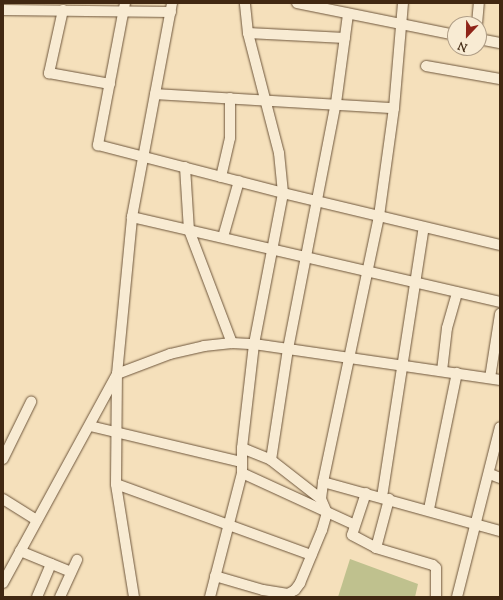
<!DOCTYPE html>
<html>
<head>
<meta charset="utf-8">
<style>
	body { margin:0 }
	#map { position:relative; width:503px; height:600px; overflow:hidden; background:#f5e0bb; font-family:"Sorts Mill Goudy",serif }
	div>[style] { position:absolute }
	.green>* { inset:0; background:#bfc18e }
	.roads { filter:drop-shadow(0 0 1px #6e563c) drop-shadow(0 0 1px #6e563c) }
	.minor>* { height:10px; margin:-5px; padding:0 5px; transform-origin:5px; border-radius:5px; background:#f8ebd3 }
	span { translate:-50% -50%; white-space:nowrap; text-align:center; line-height:1.15; -webkit-text-stroke:3px #f8ebd3; paint-order:stroke }
	.frame { position:absolute; inset:0; border:4px solid #412812; pointer-events:none }
	.north { position:absolute; left:447px; top:16px; width:40px; height:40px; box-sizing:border-box; background:#f8ebd3; border:1px solid #af9d86; border-radius:50%; rotate:202deg; font-size:11px; font-weight:700; line-height:16px; text-align:center; color:#412812 }
	.north::after { content:''; display:block; margin:auto; width:14px; height:18px; background:#8f2418; clip-path:polygon(50% 0,100% 100%,50% 72%,0 100%) }
</style>
</head>
<body>
<div id="map">
	<div class="green">
		<i style="clip-path:polygon(350px 559px,418px 584px,415px 597px,338px 597px)"></i>
	</div>
	<div class="roads">
		<div class="minor">
			<i style="left:125px;top:3px;width:145px;rotate:100.8deg"></i>
			<i style="left:98px;top:145px;width:191px;rotate:14.5deg"></i>
			<i style="left:283px;top:193px;width:223px;rotate:13.5deg"></i>
			<i style="left:297px;top:3px;width:161px;rotate:11.4deg"></i>
			<i style="left:3px;top:10px;width:168px;rotate:0.7deg"></i>
			<i style="left:63px;top:10px;width:65px;rotate:102.5deg"></i>
			<i style="left:49px;top:73px;width:62px;rotate:10.2deg"></i>
			<i style="left:477px;top:24px;width:21px;rotate:-85deg"></i>
			<i style="left:248px;top:33px;width:97px;rotate:3deg"></i>
			<i style="left:479px;top:39px;width:21px;rotate:11deg"></i>
			<i style="left:426px;top:66px;width:75px;rotate:10deg"></i>
			<i style="left:155px;top:94px;width:239px;rotate:3.4deg"></i>
			<i style="left:185px;top:167px;width:63px;rotate:86.4deg"></i>
			<i style="left:189px;top:230px;width:121px;rotate:69.2deg"></i>
			<i style="left:221px;top:177px;width:40px;rotate:-77deg"></i>
			<i style="left:230px;top:138px;width:40px;rotate:-90deg"></i>
			<i style="left:132px;top:217px;width:378px;rotate:13deg"></i>
			<i style="left:223px;top:237px;width:58px;rotate:-74.1deg"></i>
			<i style="left:442px;top:371px;width:43px;rotate:-83.4deg"></i>
			<i style="left:447px;top:328px;width:37px;rotate:-74deg"></i>
			<i style="left:490px;top:378px;width:65px;rotate:-81.1deg"></i>
			<i style="left:90px;top:426px;width:155px;rotate:13.4deg"></i>
			<i style="left:242px;top:448px;width:31px;rotate:22deg"></i>
			<i style="left:271px;top:460px;width:63px;rotate:38deg"></i>
			<i style="left:3px;top:459px;width:64px;rotate:-63.8deg"></i>
			<i style="left:271px;top:460px;width:112px;rotate:-81.3deg"></i>
			<i style="left:288px;top:349px;width:251px;rotate:-79deg"></i>
			<i style="left:336px;top:103px;width:90px;rotate:-82.3deg"></i>
			<i style="left:242px;top:473px;width:124px;rotate:24.7deg"></i>
			<i style="left:490px;top:474px;width:11px;rotate:22deg"></i>
			<i style="left:323px;top:482px;width:184px;rotate:15.5deg"></i>
			<i style="left:116px;top:484px;width:208px;rotate:20deg"></i>
			<i style="left:366px;top:493px;width:44px;rotate:108.4deg"></i>
			<i style="left:352px;top:535px;width:27px;rotate:28deg"></i>
			<i style="left:376px;top:548px;width:59px;rotate:16.6deg"></i>
			<i style="left:433px;top:565px;width:4px;rotate:45deg"></i>
			<i style="left:436px;top:568px;width:29px;rotate:90deg"></i>
			<i style="left:382px;top:497px;width:273px;rotate:-81.2deg"></i>
			<i style="left:3px;top:499px;width:40px;rotate:32deg"></i>
			<i style="left:429px;top:509px;width:139px;rotate:-78.4deg"></i>
			<i style="left:376px;top:548px;width:51px;rotate:-75.1deg"></i>
			<i style="left:20px;top:551px;width:55px;rotate:22.4deg"></i>
			<i style="left:215px;top:576px;width:50px;rotate:16.3deg"></i>
			<i style="left:263px;top:590px;width:25px;rotate:9deg"></i>
			<i style="left:288px;top:594px;width:8px;rotate:-30deg"></i>
			<i style="left:295px;top:590px;width:9px;rotate:-54deg"></i>
			<i style="left:300px;top:583px;width:57px;rotate:-67.5deg"></i>
			<i style="left:322px;top:530px;width:18px;rotate:-74deg"></i>
			<i style="left:327px;top:513px;width:15px;rotate:-113deg"></i>
			<i style="left:321px;top:499px;width:17px;rotate:-83deg"></i>
			<i style="left:323px;top:482px;width:272px;rotate:-78.1deg"></i>
			<i style="left:379px;top:216px;width:109px;rotate:-82.1deg"></i>
			<i style="left:394px;top:108px;width:105px;rotate:-85.1deg"></i>
			<i style="left:3px;top:583px;width:238px;rotate:-61.4deg"></i>
			<i style="left:117px;top:374px;width:57px;rotate:-20.7deg"></i>
			<i style="left:170px;top:354px;width:35px;rotate:-13deg"></i>
			<i style="left:204px;top:346px;width:28px;rotate:-6deg"></i>
			<i style="left:232px;top:343px;width:22px;rotate:3deg"></i>
			<i style="left:254px;top:344px;width:249px;rotate:8.3deg"></i>
			<i style="left:37px;top:597px;width:36px;rotate:-67deg"></i>
			<i style="left:60px;top:597px;width:41px;rotate:-65.3deg"></i>
			<i style="left:134px;top:597px;width:114px;rotate:-99.1deg"></i>
			<i style="left:116px;top:484px;width:110px;rotate:-89.5deg"></i>
			<i style="left:117px;top:374px;width:158px;rotate:-84.5deg"></i>
			<i style="left:132px;top:217px;width:218px;rotate:-79.4deg"></i>
			<i style="left:210px;top:597px;width:128px;rotate:-75.5deg"></i>
			<i style="left:242px;top:473px;width:25px;rotate:-90deg"></i>
			<i style="left:242px;top:448px;width:105px;rotate:-83.4deg"></i>
			<i style="left:254px;top:344px;width:154px;rotate:-79.1deg"></i>
			<i style="left:283px;top:193px;width:40px;rotate:-95.7deg"></i>
			<i style="left:279px;top:153px;width:124px;rotate:-104.5deg"></i>
			<i style="left:248px;top:33px;width:30px;rotate:-96deg"></i>
			<i style="left:457px;top:597px;width:175px;rotate:-75.8deg"></i>
		</div>
	</div>
	<div class="frame"></div>
	<div class="north">N</div>
</div>
</body>
</html>
